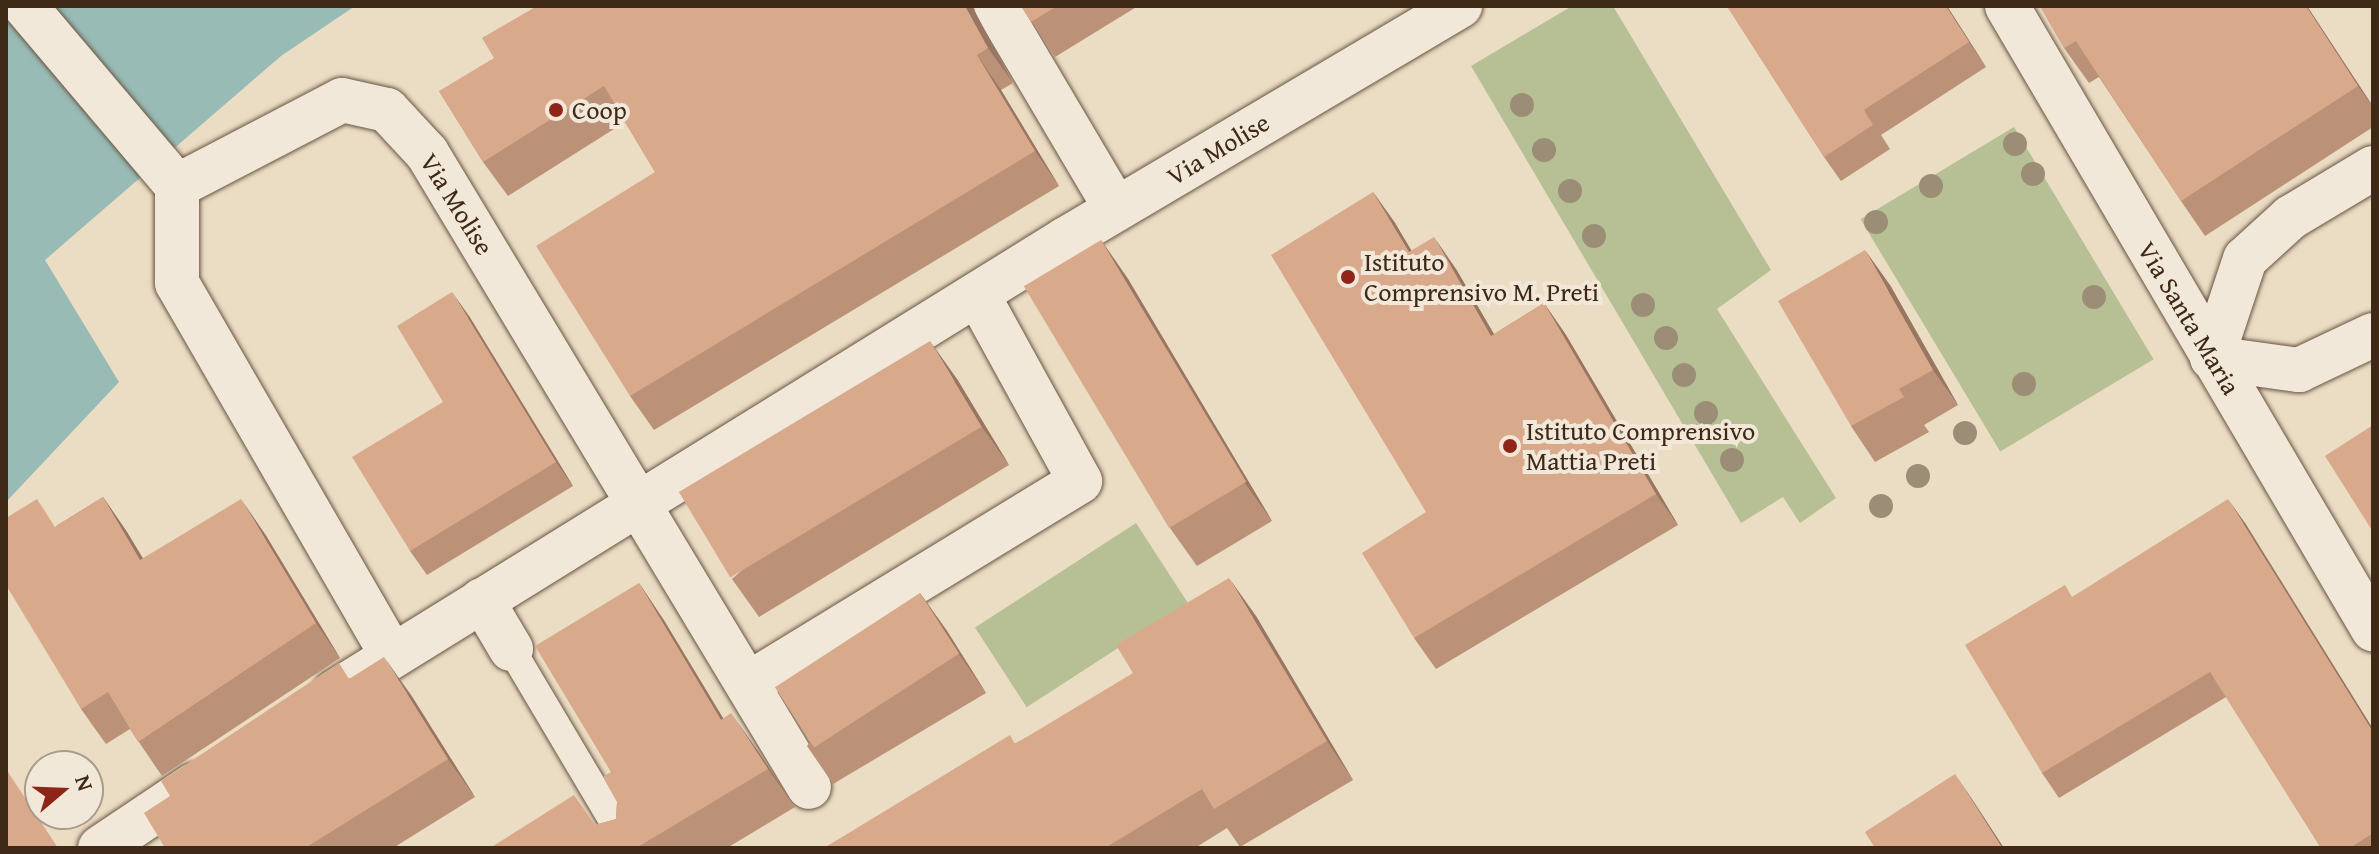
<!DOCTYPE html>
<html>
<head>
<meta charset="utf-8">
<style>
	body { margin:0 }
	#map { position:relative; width:2379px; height:854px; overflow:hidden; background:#ebdcc4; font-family:"Gentium Book Plus",serif }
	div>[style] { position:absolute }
	.green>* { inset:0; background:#b7c094; transform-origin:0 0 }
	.water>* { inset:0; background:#98bbb6 }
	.roads { filter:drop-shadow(0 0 2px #695542) drop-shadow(0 0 2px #695542) }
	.lane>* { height:28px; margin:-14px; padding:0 14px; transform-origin:14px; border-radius:14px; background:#f2e8d9 }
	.street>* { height:44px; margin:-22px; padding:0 22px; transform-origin:22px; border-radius:22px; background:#f2e8d9 }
	.secondary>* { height:44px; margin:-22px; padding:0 22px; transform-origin:22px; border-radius:22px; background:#f2e8d9 }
	.trees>* { width:24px; height:24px; margin:-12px; border-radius:50%; background:#9c8e76 }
	.wall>* { inset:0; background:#bb9178 }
	.shaded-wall>* { inset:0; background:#987662 }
	.building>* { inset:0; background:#d9a98c; transform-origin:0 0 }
	.dots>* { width:22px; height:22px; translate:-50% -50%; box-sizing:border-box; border:4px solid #f2e8d9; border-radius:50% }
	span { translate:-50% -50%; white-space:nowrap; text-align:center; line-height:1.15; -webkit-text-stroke:8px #f2e8d9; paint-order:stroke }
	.poi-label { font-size:26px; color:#3e2816 }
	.left { translate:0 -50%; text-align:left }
	.street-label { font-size:26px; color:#3e2816 }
	.frame { position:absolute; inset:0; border:8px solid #3e2816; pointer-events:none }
	.north { position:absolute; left:24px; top:750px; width:80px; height:80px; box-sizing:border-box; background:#f2e8d9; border:2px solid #aa9b8b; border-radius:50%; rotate:71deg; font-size:22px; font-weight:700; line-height:32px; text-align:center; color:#3e2816 }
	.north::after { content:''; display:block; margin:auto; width:28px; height:36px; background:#8f2418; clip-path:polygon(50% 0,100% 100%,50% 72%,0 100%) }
</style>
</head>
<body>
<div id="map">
	<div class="green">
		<i style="clip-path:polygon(1572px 6px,1613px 6px,1771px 270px,1717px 309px,1836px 498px,1800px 523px,1783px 497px,1741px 523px,1471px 66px)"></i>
		<i style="left:2014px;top:127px;width:271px;height:179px;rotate:59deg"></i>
		<i style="left:1136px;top:523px;width:95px;height:192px;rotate:57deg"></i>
	</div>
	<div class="water">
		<i style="clip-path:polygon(6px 6px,355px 6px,281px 56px,45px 260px,119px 382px,6px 502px)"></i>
	</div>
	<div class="roads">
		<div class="lane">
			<i style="left:511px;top:649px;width:231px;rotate:59.3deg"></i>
		</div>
		<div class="street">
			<i style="left:25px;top:6px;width:236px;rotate:49.8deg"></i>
			<i style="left:177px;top:186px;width:97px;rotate:90deg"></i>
			<i style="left:177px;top:283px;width:428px;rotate:60deg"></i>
			<i style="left:996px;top:6px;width:236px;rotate:59.4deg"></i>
			<i style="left:2373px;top:168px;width:96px;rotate:149.1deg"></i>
			<i style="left:2291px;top:217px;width:62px;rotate:137.6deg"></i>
			<i style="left:2245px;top:259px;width:104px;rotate:108.4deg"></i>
			<i style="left:2212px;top:358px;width:88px;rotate:7.9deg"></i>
			<i style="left:2299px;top:370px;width:82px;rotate:-25.3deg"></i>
			<i style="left:177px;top:186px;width:186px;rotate:-27.5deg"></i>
			<i style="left:342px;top:100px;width:46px;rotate:12.5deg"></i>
			<i style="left:387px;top:110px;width:59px;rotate:47.1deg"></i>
			<i style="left:427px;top:153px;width:740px;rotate:58.93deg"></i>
			<i style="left:482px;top:600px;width:57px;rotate:59.4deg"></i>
			<i style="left:748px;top:684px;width:389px;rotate:-31.4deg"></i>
			<i style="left:1080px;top:481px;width:213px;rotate:-118.8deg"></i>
			<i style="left:335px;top:692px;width:860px;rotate:-31.79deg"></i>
			<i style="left:1066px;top:239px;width:458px;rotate:-30.6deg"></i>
			<i style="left:100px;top:848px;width:113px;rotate:-33.8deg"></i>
		</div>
		<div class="secondary">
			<i style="left:2007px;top:6px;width:723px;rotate:59.57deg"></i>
		</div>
	</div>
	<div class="trees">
		<i style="left:1522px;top:105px"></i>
		<i style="left:2015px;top:144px"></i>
		<i style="left:1544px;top:150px"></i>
		<i style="left:2033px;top:174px"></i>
		<i style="left:1931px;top:186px"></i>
		<i style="left:1570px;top:191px"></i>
		<i style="left:1876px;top:222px"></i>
		<i style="left:1594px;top:236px"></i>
		<i style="left:2094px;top:297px"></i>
		<i style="left:1643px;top:305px"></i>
		<i style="left:1666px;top:338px"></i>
		<i style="left:1684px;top:375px"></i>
		<i style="left:2024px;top:384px"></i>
		<i style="left:1706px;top:413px"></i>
		<i style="left:1965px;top:433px"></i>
		<i style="left:1732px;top:460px"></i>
		<i style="left:1918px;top:476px"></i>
		<i style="left:1881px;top:506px"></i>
	</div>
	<div class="wall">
		<i style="clip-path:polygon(1021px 6px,1138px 6px,1055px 57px)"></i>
		<i style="clip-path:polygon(1727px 6px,1947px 6px,1986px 67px,1881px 135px,1890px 149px,1841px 181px,1824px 157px)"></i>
		<i style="clip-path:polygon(2040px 6px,2307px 6px,2373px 106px,2373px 127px,2205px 236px,2181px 201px,2099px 77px,2089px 83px,2064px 48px)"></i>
		<i style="clip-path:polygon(971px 7px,1013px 83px,1001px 90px,1059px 186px,654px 430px,630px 396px,655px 172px,625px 122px,508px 196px,483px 162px,439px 91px)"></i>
		<i style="clip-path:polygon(1373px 192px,1395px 223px,1411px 251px,1456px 269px,1494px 334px,1544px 303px,1566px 335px,1678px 525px,1436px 669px,1414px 638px,1426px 512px)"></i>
		<i style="clip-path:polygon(1101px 240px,1128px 279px,1272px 521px,1197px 566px,1170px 528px)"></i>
		<i style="clip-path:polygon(1890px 285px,1958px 405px,1924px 425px,1929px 432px,1875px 462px,1851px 426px)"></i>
		<i style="clip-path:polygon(469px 316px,573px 486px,427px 575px,410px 551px,443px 402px)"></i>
		<i style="clip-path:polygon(957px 379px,1009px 465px,759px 617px,732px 579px)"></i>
		<i style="clip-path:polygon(103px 497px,127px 532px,143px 558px,265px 534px,340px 658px,162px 776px,130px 729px,106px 744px,81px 709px,56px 526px)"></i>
		<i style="clip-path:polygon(2245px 523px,2373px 729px,2373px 848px,2321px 848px,2226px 697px,2059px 798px,2042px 773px,2073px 597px)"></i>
		<i style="clip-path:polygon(639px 583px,665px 622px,723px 718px,758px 751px,795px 807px,727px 848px,490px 848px,595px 825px,616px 819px,617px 802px)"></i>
		<i style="clip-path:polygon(920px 593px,947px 631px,986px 693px,833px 784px,807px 746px)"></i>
		<i style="clip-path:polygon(1256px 616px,1353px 780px,1240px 847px,1227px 828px,1195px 848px,824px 848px,1016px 743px)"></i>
		<i style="clip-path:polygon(350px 678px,411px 695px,475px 797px,393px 848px,165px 848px,170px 796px)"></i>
	</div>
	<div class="shaded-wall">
		<i style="clip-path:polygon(965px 6px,972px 6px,1013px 83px,988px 48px)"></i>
		<i style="clip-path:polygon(1946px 6px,1947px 6px,1986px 67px,1969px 42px)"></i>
		<i style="clip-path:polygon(2306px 6px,2307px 6px,2373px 107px,2358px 86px)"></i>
		<i style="clip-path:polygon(977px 55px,1001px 90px,1059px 186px,1035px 151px)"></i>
		<i style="clip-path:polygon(1373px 192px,1395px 223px,1431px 283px,1409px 252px)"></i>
		<i style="clip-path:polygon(1434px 237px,1456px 269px,1513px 367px,1491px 336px)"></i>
		<i style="clip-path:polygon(1101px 240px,1128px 279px,1272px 521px,1245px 483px)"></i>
		<i style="clip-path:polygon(1865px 250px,1890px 285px,1958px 405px,1933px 370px)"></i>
		<i style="clip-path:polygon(452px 292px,469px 316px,573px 486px,556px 462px)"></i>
		<i style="clip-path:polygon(1544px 303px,1566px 335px,1678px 525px,1656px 494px)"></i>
		<i style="clip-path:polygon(930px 341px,957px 379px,1009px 465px,982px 427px)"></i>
		<i style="clip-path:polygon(103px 497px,127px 532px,164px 595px,140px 560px)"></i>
		<i style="clip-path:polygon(241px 499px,265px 534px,340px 658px,316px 623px)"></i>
		<i style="clip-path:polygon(2228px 499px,2245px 523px,2373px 729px,2373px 732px)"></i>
		<i style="clip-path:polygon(1229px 578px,1256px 616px,1353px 780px,1327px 741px)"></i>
		<i style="clip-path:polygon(639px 583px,665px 622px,747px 758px,721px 720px)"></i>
		<i style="clip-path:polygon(920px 593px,947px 631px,986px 693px,959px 654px)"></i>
		<i style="clip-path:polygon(384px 657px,411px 695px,475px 797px,448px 759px)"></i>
		<i style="clip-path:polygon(731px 713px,758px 751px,795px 807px,768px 769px)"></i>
		<i style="clip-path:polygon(1955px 774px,1972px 799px,2004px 848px,2002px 848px)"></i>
	</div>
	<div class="building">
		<i style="clip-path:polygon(537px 6px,965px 6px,988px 48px,977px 55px,1035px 151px,630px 396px,536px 246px,655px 172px,604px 86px,483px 162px,439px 91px,494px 58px,482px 38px)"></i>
		<i style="clip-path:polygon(1021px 6px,1057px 6px,1031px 22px)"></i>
		<i style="clip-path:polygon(1727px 6px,1946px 6px,1969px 42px,1864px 110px,1873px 125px,1824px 157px)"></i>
		<i style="clip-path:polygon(2040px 6px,2306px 6px,2358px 86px,2181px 201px,2076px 41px,2064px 48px)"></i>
		<i style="clip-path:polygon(1373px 192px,1409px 252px,1434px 237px,1491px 336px,1544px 303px,1656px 494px,1414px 638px,1362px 553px,1426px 512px,1271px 255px)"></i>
		<i style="left:1101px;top:240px;width:282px;height:90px;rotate:59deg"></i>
		<i style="clip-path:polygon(1865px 250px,1933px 370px,1899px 389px,1904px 397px,1851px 426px,1778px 301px)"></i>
		<i style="clip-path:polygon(452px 292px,556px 462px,410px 551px,352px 457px,443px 402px,397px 326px)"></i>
		<i style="left:930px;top:341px;width:100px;height:293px;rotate:59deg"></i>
		<i style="clip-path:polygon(2373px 425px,2373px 532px,2325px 456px)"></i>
		<i style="clip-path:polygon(103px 497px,140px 560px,241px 499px,316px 623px,138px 742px,108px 692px,81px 709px,6px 585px,6px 518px,37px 499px,55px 527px)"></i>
		<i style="clip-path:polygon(2228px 499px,2373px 732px,2373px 833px,2350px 848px,2321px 848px,2210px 672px,2042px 773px,1965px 645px,2065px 585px,2072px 597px)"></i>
		<i style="clip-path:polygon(1229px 578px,1327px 741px,1214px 809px,1202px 789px,1105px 848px,824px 848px,1010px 735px,1015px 744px,1133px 673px,1116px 645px)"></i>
		<i style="clip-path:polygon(639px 583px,721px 720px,731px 713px,768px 769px,636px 848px,490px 848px,574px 795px,595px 825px,616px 819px,617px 802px,603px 777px,611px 772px,535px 646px)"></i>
		<i style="left:920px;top:593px;width:72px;height:173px;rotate:57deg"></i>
		<i style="clip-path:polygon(384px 657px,448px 759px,305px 848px,165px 848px,144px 813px,170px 796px,161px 781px,339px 663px,349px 679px)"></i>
		<i style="clip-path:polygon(6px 769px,58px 848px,6px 848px)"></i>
		<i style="clip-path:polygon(1955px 774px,2002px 848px,1875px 848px,1865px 832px)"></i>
	</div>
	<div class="dots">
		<i style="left:556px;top:110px;background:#8f2418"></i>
		<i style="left:1348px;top:277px;background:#8f2418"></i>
		<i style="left:1510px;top:446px;background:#8f2418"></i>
	</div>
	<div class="poi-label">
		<span class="left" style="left:572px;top:110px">Coop</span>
		<span class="left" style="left:1364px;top:277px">Istituto<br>Comprensivo M. Preti</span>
		<span class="left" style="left:1526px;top:446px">Istituto Comprensivo<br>Mattia Preti</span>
	</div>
	<div class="street-label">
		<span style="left:1218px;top:149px;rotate:-31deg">Via Molise</span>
		<span style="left:457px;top:204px;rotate:58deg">Via Molise</span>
		<span style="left:2189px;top:318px;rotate:59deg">Via Santa Maria</span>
	</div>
	<div class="frame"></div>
	<div class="north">N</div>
</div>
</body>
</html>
